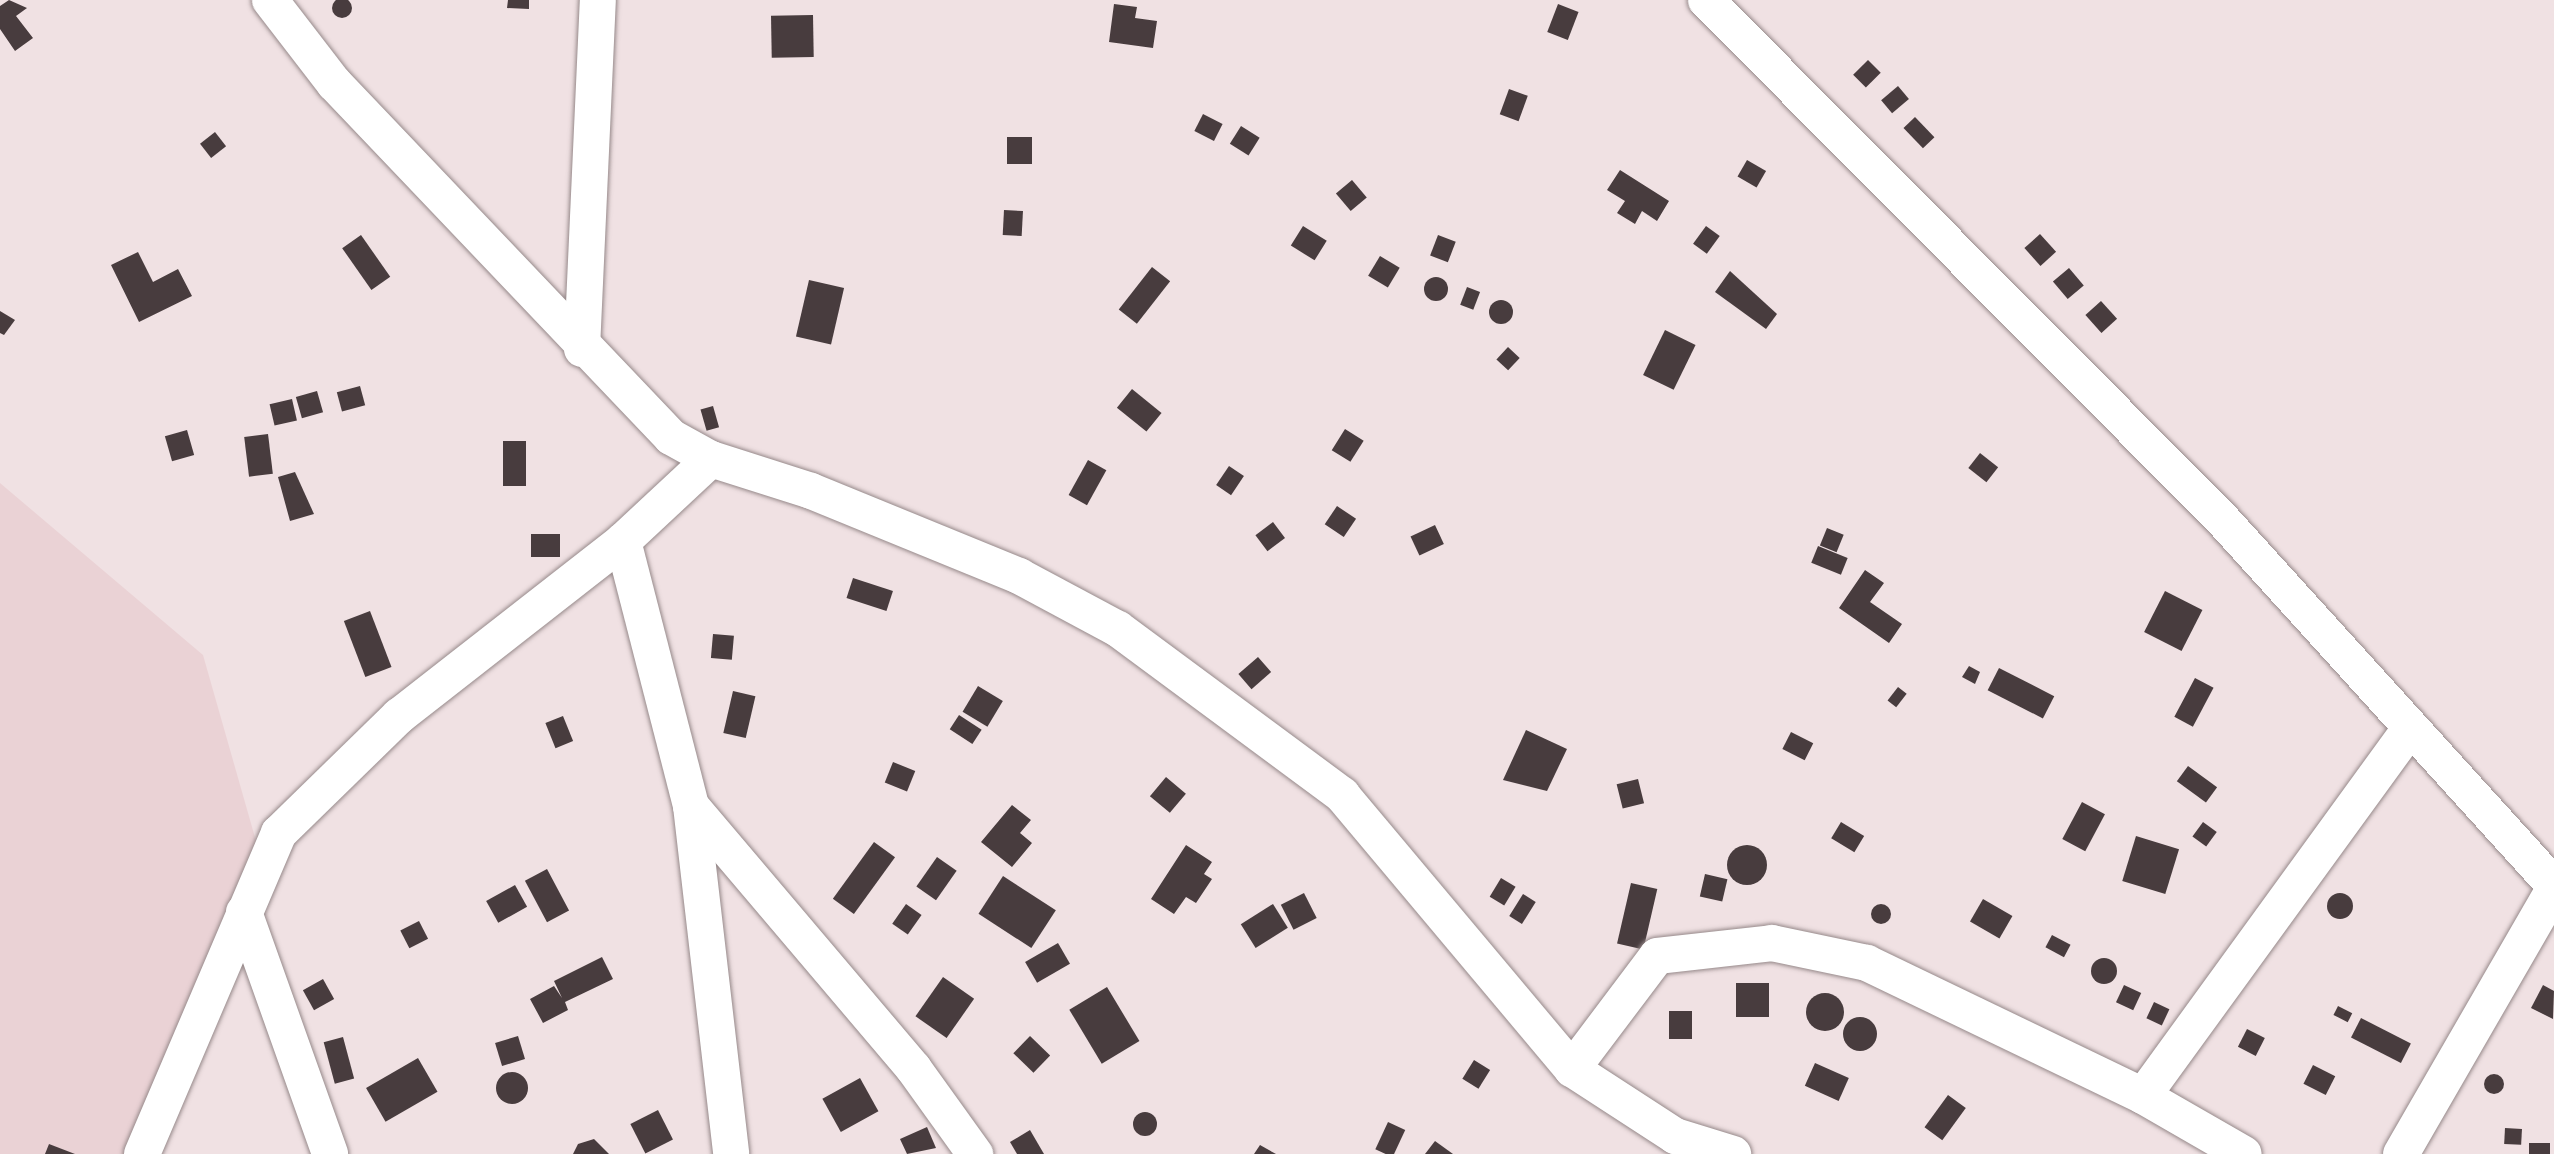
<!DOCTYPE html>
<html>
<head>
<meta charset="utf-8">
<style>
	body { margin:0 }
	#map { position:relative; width:2554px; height:1154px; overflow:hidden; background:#f0e1e3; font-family:"PT Sans Narrow",sans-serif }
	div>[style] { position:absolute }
	.built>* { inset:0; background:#ead2d5 }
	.building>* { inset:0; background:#483c3e; transform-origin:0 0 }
	.round { border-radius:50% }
	.roads { filter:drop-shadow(0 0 2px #96898a) drop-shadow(0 0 2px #96898a) }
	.street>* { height:36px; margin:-18px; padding:0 18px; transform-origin:18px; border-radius:18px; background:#fff }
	span { translate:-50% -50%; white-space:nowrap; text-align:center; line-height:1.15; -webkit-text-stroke:8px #f0e1e3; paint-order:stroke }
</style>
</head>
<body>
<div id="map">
	<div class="built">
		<i style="clip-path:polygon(0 483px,203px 655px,266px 876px,143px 1154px,0 1154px)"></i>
	</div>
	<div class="building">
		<i class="round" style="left:332px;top:-2px;width:20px;height:20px"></i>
		<i style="clip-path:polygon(9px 0,27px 8px,16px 16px,33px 38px,15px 51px,0 29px,0 6px)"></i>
		<i style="clip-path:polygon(508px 0,529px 0,529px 9px,507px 8px)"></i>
		<i style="clip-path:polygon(1114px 4px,1137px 7px,1135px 18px,1157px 21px,1153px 48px,1109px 42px)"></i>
		<i style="left:1558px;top:4px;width:22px;height:30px;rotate:21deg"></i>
		<i style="left:813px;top:15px;width:42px;height:42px;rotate:89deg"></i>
		<i style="left:1868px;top:60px;width:18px;height:21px;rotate:45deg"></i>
		<i style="left:1898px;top:86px;width:17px;height:22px;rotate:50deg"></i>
		<i style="left:1509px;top:89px;width:20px;height:27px;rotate:20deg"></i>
		<i style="left:1203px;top:114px;width:22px;height:19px;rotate:27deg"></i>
		<i style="left:1915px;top:117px;width:28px;height:16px;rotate:46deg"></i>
		<i style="left:1241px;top:126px;width:22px;height:21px;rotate:32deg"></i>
		<i style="left:215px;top:132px;width:18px;height:19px;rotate:52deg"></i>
		<i style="left:1007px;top:137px;width:25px;height:27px"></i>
		<i style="left:1747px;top:160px;width:22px;height:19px;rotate:30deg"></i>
		<i style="clip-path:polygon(1620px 170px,1669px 201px,1657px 221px,1642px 211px,1635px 224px,1617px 213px,1625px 201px,1607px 190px)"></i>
		<i style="left:1352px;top:180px;width:23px;height:21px;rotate:50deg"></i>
		<i style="left:1004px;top:210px;width:19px;height:25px;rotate:3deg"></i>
		<i style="left:1303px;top:226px;width:28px;height:23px;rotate:32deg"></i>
		<i style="left:1706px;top:226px;width:17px;height:22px;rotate:36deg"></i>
		<i style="left:2040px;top:234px;width:24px;height:21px;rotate:48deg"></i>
		<i style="left:361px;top:235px;width:51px;height:23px;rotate:55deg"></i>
		<i style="left:1438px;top:235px;width:19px;height:22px;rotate:21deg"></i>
		<i style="clip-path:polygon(138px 252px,153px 282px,178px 269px,192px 296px,139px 322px,111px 265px)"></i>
		<i style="left:1380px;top:256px;width:23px;height:23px;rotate:31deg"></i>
		<i style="left:1152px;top:267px;width:23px;height:54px;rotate:38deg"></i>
		<i style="left:2069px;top:268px;width:23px;height:21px;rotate:50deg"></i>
		<i style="clip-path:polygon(1730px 271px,1777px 314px,1766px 329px,1715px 292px)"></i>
		<i class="round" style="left:1424px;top:277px;width:24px;height:24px"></i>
		<i style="left:809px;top:280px;width:36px;height:58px;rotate:13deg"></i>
		<i style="left:1467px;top:287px;width:14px;height:19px;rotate:21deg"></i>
		<i class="round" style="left:1489px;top:300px;width:24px;height:24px"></i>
		<i style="left:2101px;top:301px;width:24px;height:21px;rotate:48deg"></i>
		<i style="clip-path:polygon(0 311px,15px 320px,4px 335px,0 333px)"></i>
		<i style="left:1665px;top:330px;width:34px;height:50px;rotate:26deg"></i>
		<i style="left:1508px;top:347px;width:16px;height:17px;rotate:43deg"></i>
		<i style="left:360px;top:386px;width:20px;height:24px;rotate:75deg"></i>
		<i style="left:1132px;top:389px;width:38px;height:24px;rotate:39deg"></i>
		<i style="left:317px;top:391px;width:22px;height:22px;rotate:74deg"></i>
		<i style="left:292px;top:399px;width:22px;height:23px;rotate:77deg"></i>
		<i style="left:713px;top:406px;width:22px;height:13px;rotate:74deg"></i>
		<i style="left:1345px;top:429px;width:22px;height:25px;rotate:32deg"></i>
		<i style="left:187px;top:430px;width:26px;height:23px;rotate:74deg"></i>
		<i style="left:268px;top:434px;width:40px;height:24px;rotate:83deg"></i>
		<i style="left:503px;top:441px;width:23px;height:45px"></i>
		<i style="left:1980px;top:453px;width:23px;height:19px;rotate:38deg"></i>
		<i style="left:1088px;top:460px;width:21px;height:40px;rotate:29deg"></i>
		<i style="left:1229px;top:466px;width:18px;height:23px;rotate:34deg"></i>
		<i style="clip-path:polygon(295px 472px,314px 514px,290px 521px,278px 477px)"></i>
		<i style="left:1337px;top:506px;width:23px;height:22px;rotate:34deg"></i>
		<i style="left:1273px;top:522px;width:20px;height:22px;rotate:53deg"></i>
		<i style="left:1435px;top:525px;width:21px;height:27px;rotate:65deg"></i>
		<i style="left:1827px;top:528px;width:18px;height:19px;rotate:22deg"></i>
		<i style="left:560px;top:534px;width:23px;height:29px;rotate:90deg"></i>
		<i style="left:1818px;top:546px;width:32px;height:18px;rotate:22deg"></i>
		<i style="clip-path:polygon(1865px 570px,1884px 583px,1870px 602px,1902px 624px,1889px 643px,1839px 608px)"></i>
		<i style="left:853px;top:578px;width:42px;height:21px;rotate:18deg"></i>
		<i style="left:2165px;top:591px;width:42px;height:46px;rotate:27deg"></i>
		<i style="left:370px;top:611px;width:60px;height:28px;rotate:69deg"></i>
		<i style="left:713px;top:634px;width:21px;height:24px;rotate:5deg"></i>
		<i style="left:1258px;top:657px;width:20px;height:26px;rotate:49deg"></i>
		<i style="clip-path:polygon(1969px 666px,1980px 672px,1975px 684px,1962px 677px)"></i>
		<i style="left:1999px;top:668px;width:62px;height:25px;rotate:27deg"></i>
		<i style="left:2195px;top:678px;width:21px;height:44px;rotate:28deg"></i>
		<i style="left:978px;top:686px;width:29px;height:30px;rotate:31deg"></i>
		<i style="left:1898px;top:687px;width:11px;height:17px;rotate:38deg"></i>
		<i style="left:733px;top:691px;width:23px;height:43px;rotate:13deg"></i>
		<i style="left:959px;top:715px;width:27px;height:17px;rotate:33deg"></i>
		<i style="left:563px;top:716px;width:27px;height:19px;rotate:68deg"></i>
		<i style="clip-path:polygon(1526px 730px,1567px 749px,1547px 791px,1503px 780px)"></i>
		<i style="left:1791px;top:732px;width:25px;height:19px;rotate:27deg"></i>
		<i style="left:893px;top:762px;width:24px;height:22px;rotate:22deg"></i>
		<i style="left:2188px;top:766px;width:36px;height:19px;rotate:36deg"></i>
		<i style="left:1166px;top:777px;width:26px;height:25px;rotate:40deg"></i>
		<i style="left:1638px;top:779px;width:25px;height:22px;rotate:76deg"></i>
		<i style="left:2082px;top:802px;width:26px;height:42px;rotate:28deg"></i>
		<i style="clip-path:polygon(1012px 805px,1031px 820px,1020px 833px,1032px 843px,1012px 867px,981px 842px)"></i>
		<i style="left:1841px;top:822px;width:27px;height:19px;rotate:31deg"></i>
		<i style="left:2203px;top:822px;width:17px;height:18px;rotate:36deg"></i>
		<i style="left:2136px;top:836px;width:45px;height:47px;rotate:17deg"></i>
		<i style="left:874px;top:842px;width:26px;height:70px;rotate:36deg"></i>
		<i class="round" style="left:1727px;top:845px;width:40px;height:40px"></i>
		<i style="clip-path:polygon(1186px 845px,1212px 862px,1204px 874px,1212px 879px,1196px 903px,1186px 897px,1174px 914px,1151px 899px)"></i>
		<i style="left:937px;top:857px;width:24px;height:36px;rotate:35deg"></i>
		<i style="left:547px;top:869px;width:47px;height:25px;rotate:62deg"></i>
		<i style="left:1705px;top:874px;width:23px;height:23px;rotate:13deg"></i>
		<i style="left:1003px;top:876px;width:63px;height:45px;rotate:33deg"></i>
		<i style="left:1501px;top:878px;width:17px;height:22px;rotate:31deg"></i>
		<i style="left:1631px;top:883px;width:27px;height:62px;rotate:13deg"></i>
		<i style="left:515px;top:885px;width:25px;height:33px;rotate:61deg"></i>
		<i style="left:1304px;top:893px;width:28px;height:26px;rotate:63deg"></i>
		<i class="round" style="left:2327px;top:893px;width:26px;height:26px"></i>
		<i style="left:1523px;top:894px;width:15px;height:26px;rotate:32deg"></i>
		<i style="left:1983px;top:899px;width:34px;height:26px;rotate:30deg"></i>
		<i class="round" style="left:1871px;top:904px;width:20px;height:20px"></i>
		<i style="left:906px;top:904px;width:19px;height:24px;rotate:35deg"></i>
		<i style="left:1273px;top:904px;width:28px;height:38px;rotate:58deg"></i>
		<i style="left:419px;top:921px;width:20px;height:21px;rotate:63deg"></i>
		<i style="left:2052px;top:935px;width:21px;height:14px;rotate:28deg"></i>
		<i style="left:1058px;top:943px;width:24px;height:38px;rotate:60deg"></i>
		<i style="clip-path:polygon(602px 957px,613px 979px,565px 1002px,568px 1010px,543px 1023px,530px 999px,554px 986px,562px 998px,554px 981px)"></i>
		<i class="round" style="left:2091px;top:958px;width:26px;height:26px"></i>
		<i style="left:943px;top:977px;width:38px;height:48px;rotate:35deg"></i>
		<i style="left:323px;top:979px;width:23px;height:23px;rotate:61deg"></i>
		<i style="left:1736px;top:983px;width:33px;height:34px"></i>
		<i style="left:2124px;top:985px;width:19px;height:19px;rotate:25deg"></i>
		<i style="clip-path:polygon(2543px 985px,2554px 991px,2553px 1019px,2531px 1008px)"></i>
		<i style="left:1107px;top:987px;width:63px;height:44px;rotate:59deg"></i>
		<i class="round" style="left:1806px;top:993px;width:38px;height:38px"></i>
		<i style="left:2154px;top:1002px;width:17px;height:18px;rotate:25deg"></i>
		<i style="left:2338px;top:1006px;width:16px;height:10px;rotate:27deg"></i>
		<i style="left:1669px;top:1011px;width:23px;height:28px"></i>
		<i class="round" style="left:1843px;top:1017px;width:34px;height:34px"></i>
		<i style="left:2361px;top:1018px;width:56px;height:22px;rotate:27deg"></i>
		<i style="left:2247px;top:1029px;width:20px;height:20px;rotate:27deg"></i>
		<i style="left:518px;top:1036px;width:24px;height:24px;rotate:73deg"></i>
		<i style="left:1030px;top:1036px;width:28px;height:24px;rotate:44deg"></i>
		<i style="left:343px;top:1037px;width:43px;height:20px;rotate:75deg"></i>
		<i style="left:418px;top:1058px;width:39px;height:60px;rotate:60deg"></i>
		<i style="left:1474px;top:1060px;width:19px;height:22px;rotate:32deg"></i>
		<i style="left:1815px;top:1063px;width:37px;height:25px;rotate:24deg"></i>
		<i style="left:2313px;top:1065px;width:25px;height:21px;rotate:27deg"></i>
		<i class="round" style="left:496px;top:1072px;width:32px;height:32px"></i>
		<i class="round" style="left:2484px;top:1074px;width:20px;height:20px"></i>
		<i style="left:860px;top:1078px;width:38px;height:43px;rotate:61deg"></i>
		<i style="left:1948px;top:1095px;width:22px;height:40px;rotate:36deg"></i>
		<i style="left:658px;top:1110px;width:33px;height:31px;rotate:63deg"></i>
		<i class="round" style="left:1133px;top:1112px;width:24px;height:24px"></i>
		<i style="left:1388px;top:1122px;width:19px;height:30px;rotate:25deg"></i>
		<i style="clip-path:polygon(927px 1127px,936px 1148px,907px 1154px,900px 1139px)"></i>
		<i style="left:2505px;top:1128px;width:17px;height:16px;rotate:3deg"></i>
		<i style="clip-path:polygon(1030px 1130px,1044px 1154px,1017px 1154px,1010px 1142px)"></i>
		<i style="clip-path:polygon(594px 1139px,609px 1154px,573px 1154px,578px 1144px)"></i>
		<i style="clip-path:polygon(1435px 1141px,1453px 1154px,1425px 1154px)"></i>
		<i style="left:2529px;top:1143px;width:21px;height:11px"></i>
		<i style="clip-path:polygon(49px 1144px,75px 1154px,45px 1154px)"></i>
		<i style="clip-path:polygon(1260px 1145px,1276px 1154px,1254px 1154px)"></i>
	</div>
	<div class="roads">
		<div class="street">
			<i style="left:270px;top:0;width:105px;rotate:52.4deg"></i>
			<i style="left:334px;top:83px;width:489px;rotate:46.4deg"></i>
			<i style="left:671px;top:437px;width:46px;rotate:28.8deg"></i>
			<i style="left:711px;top:459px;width:105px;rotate:17.7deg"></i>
			<i style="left:811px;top:491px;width:225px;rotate:22.2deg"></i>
			<i style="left:1019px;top:576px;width:112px;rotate:28.2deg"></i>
			<i style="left:1118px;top:629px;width:279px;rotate:36.5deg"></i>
			<i style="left:1342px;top:795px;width:358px;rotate:50deg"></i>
			<i style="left:1572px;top:1069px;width:123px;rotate:33deg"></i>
			<i style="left:1675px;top:1136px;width:61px;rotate:17.2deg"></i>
			<i style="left:1706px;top:0;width:730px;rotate:45.17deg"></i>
			<i style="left:2221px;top:518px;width:496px;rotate:47.8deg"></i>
			<i style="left:582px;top:349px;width:349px;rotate:-87.4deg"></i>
			<i style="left:623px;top:541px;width:274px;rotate:75.6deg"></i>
			<i style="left:691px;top:806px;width:350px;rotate:83.4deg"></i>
			<i style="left:691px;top:806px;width:345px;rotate:49.7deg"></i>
			<i style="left:914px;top:1069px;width:105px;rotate:54.3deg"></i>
			<i style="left:244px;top:912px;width:257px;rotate:70.4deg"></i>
			<i style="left:1572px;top:1069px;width:141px;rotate:-53deg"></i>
			<i style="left:1657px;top:956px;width:116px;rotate:-6.4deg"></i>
			<i style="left:1772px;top:943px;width:97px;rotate:11.9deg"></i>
			<i style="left:1867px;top:963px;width:306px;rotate:25.7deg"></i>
			<i style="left:2143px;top:1096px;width:116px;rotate:29.9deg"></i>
			<i style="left:2143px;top:1096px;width:454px;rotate:-54deg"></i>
			<i style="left:142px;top:1154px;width:349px;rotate:-66.9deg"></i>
			<i style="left:279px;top:833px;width:168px;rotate:-44.3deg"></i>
			<i style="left:399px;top:716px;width:284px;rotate:-38deg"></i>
			<i style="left:623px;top:541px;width:120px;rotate:-43deg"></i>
			<i style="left:2401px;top:1154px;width:306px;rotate:-60deg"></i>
		</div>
	</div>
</div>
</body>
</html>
